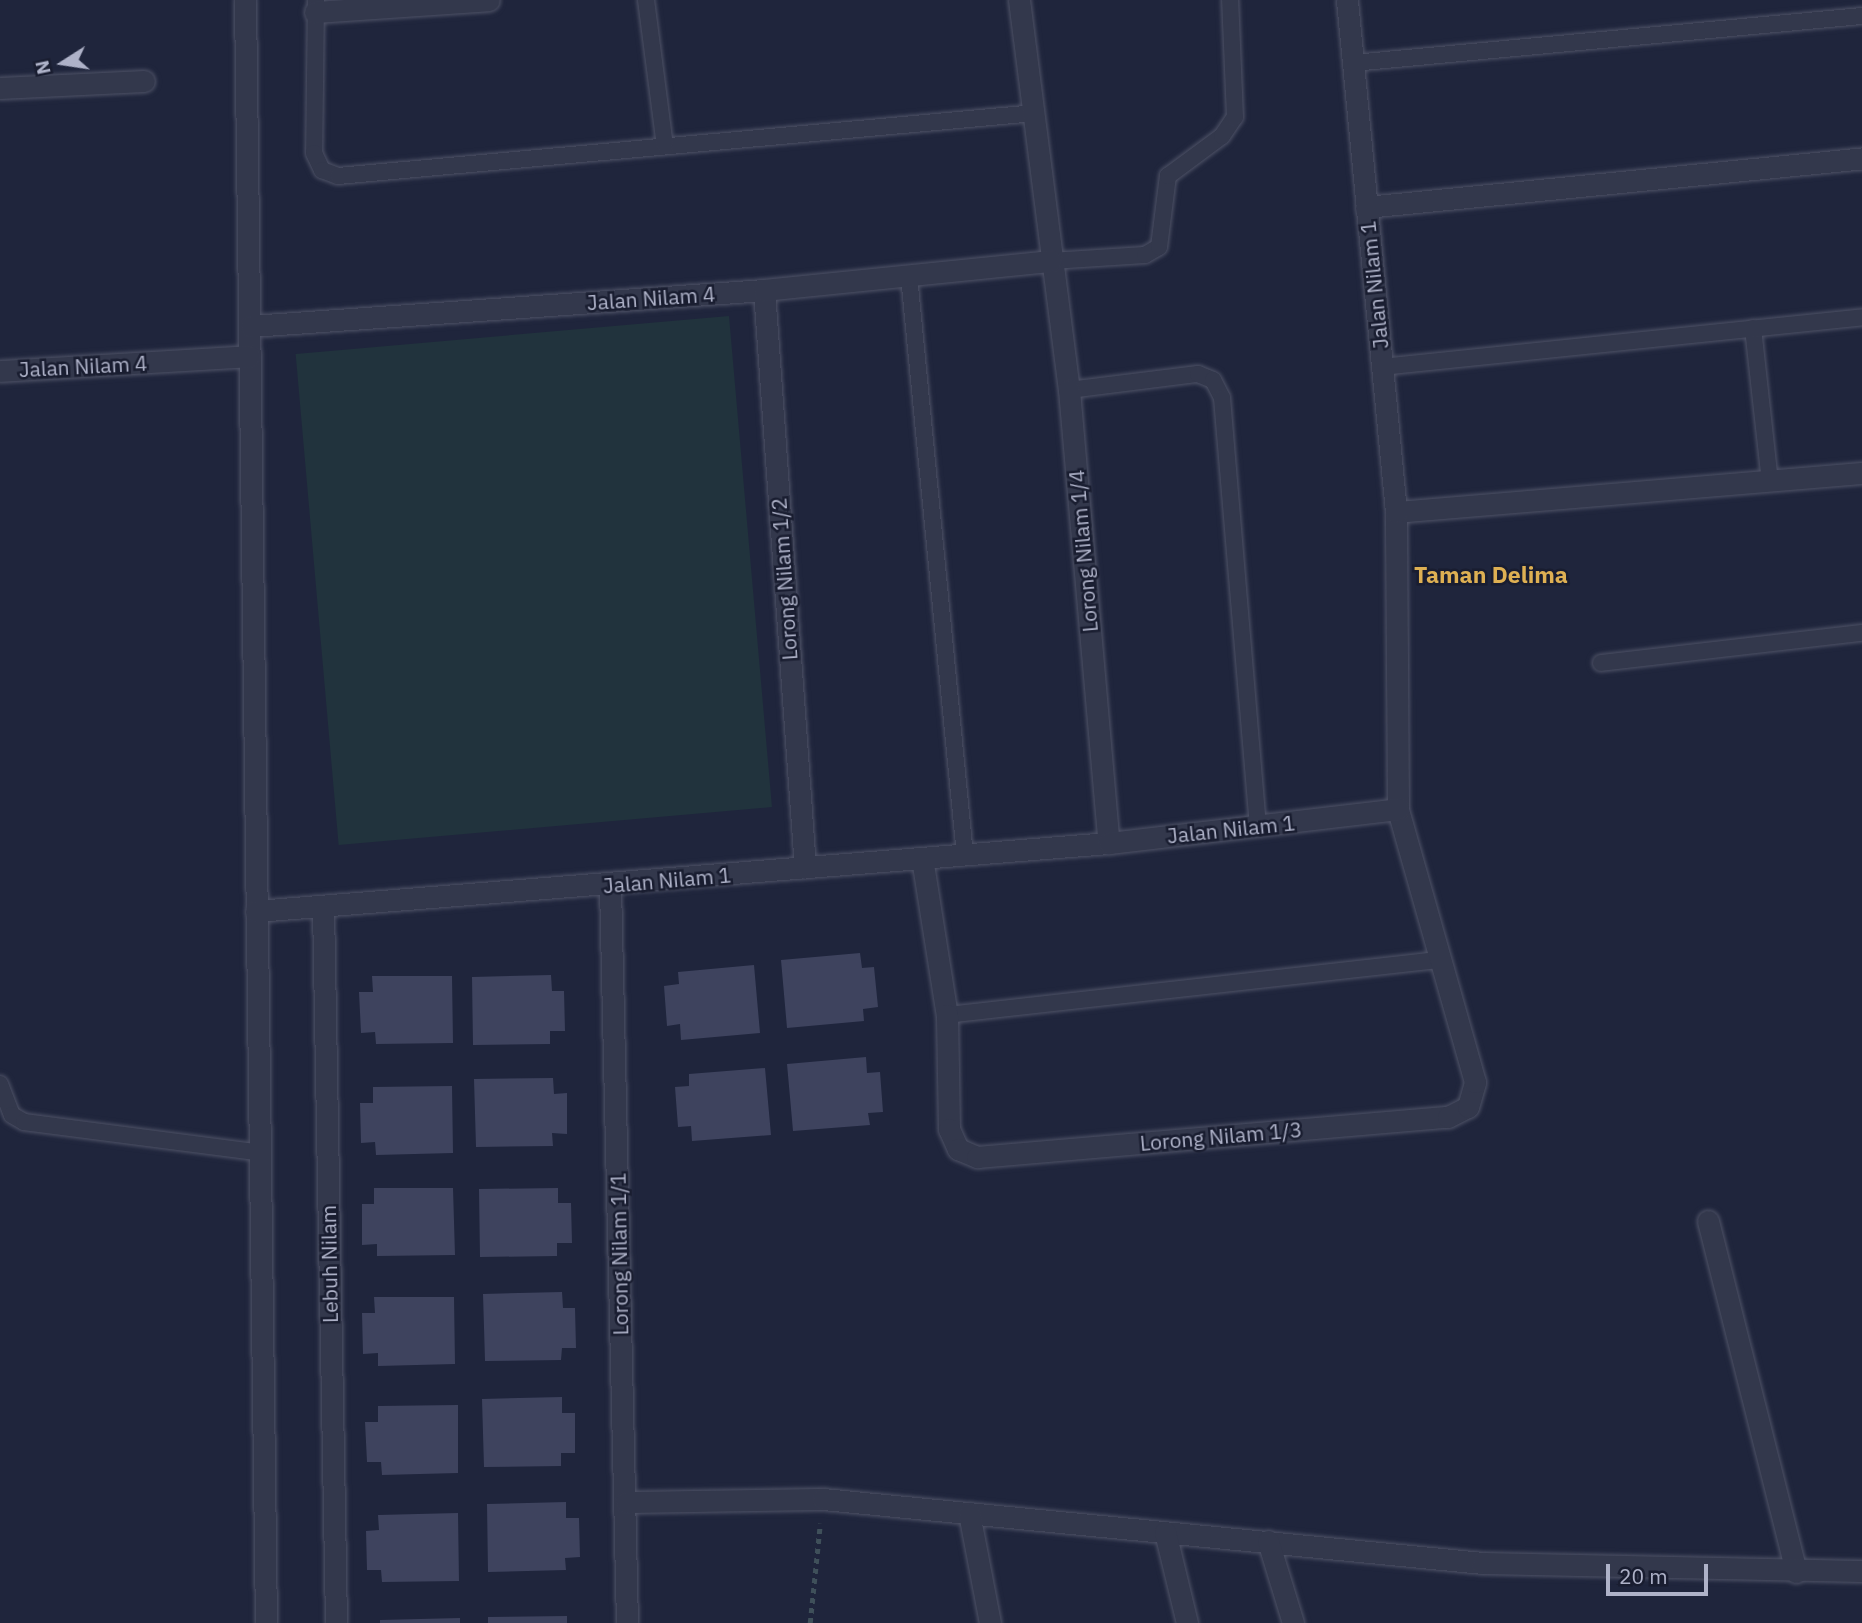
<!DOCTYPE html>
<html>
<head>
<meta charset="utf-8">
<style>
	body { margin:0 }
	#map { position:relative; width:1862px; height:1623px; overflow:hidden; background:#1f253c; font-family:"IBM Plex Sans",sans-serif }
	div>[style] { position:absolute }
	.green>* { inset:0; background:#21333d; transform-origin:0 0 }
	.building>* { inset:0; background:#3e435e }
	.path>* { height:4.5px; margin-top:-2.25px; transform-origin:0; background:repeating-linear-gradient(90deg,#3f505a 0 5px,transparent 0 10px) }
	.roads { filter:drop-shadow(0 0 2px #4e5266) drop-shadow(0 0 2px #4e5266) }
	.lane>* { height:16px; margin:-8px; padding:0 8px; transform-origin:8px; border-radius:8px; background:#33384c }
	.street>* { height:21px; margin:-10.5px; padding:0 10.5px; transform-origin:10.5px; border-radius:10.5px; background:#33384c }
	span { translate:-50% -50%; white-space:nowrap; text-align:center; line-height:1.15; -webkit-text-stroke:5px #191d30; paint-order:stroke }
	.street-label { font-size:21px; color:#aeb2c8 }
	.neighbourhood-label { font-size:23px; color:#deb053; font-weight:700 }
	.north { position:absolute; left:28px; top:28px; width:70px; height:70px; -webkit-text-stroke:5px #191d30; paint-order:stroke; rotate:258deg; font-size:19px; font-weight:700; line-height:28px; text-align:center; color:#aeb2c8 }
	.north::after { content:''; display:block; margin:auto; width:24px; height:32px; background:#aeb2c8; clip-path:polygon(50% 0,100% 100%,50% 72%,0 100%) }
	.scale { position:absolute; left:1606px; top:1564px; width:102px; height:32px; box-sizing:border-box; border:4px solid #aeb2c8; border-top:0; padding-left:9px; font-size:21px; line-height:24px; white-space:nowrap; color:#aeb2c8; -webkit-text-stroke:5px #191d30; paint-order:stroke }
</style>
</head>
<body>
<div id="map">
	<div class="green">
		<i style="left:729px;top:316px;width:493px;height:435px;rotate:85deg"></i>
	</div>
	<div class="building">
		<i style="clip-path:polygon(860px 953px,862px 968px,874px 967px,878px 1007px,863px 1009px,864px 1021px,787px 1028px,781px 960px)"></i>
		<i style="clip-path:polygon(754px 965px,760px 1033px,681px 1040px,680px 1024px,667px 1026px,664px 986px,679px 984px,678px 972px)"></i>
		<i style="clip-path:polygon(551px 975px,552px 991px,564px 991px,565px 1031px,550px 1031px,550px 1044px,473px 1045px,472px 977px)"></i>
		<i style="clip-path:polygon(372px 976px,452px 976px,453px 1043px,376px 1044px,375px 1032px,361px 1033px,359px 992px,373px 992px)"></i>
		<i style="clip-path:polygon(866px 1057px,867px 1073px,880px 1072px,883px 1112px,868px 1113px,870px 1125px,793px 1131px,787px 1064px)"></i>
		<i style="clip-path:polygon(765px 1068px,771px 1135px,692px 1141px,691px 1126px,678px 1127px,675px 1087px,689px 1086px,689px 1074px)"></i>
		<i style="clip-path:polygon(553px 1078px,554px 1094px,567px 1093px,567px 1134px,552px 1133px,553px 1146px,476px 1147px,474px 1079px)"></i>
		<i style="clip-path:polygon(452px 1086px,453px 1153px,376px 1155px,375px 1142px,361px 1143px,360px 1103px,373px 1103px,373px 1087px)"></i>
		<i style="clip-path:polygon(374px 1188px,453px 1188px,455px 1255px,377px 1256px,377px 1244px,362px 1245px,362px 1204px,374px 1204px)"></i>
		<i style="clip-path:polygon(558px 1188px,558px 1203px,571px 1203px,572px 1243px,557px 1243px,557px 1256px,480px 1257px,479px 1189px)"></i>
		<i style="clip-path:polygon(562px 1292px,563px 1308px,575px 1308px,576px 1348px,562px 1348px,561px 1360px,485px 1361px,483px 1294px)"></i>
		<i style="clip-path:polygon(374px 1297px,454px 1297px,455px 1364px,378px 1366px,378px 1353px,363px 1354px,362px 1313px,375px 1313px)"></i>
		<i style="clip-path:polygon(562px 1397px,562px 1413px,575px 1413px,575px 1453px,561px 1453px,561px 1466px,484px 1467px,482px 1399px)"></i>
		<i style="clip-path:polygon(458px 1405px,458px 1473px,382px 1475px,381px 1462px,367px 1462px,365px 1422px,378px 1422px,378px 1406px)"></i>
		<i style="clip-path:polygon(566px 1502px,566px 1518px,579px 1518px,580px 1557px,565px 1558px,566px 1570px,488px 1572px,487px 1504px)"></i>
		<i style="clip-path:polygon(458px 1513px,459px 1581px,382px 1582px,381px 1570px,367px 1570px,366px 1531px,379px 1530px,378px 1515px)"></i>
		<i style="clip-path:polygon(567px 1616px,567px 1623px,488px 1623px,488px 1617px)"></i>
		<i style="clip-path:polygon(460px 1618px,460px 1623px,380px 1623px,380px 1620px)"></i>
	</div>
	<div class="path">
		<i style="left:810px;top:1623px;width:100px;rotate:-84.2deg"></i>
	</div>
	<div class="roads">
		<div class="lane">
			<i style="left:316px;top:0;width:153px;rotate:90.7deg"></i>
			<i style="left:314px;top:153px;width:19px;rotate:65deg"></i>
			<i style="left:322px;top:170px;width:17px;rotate:21deg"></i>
			<i style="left:338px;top:176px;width:701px;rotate:-5.16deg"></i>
			<i style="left:646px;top:0;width:147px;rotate:82.6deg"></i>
			<i style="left:1353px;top:63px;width:511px;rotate:-5.28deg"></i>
			<i style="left:1051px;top:261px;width:94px;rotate:-3.7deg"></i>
			<i style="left:1145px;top:255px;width:16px;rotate:-30deg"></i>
			<i style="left:1159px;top:247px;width:72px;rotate:-82.8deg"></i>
			<i style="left:1168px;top:176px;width:67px;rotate:-36.5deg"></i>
			<i style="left:1222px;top:136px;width:23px;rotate:-56deg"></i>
			<i style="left:1235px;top:117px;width:117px;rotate:-92.4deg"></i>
			<i style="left:909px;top:276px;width:582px;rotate:84.48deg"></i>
			<i style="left:1753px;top:328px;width:154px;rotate:83.7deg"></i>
			<i style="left:1382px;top:367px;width:483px;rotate:-5.9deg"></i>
			<i style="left:1069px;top:390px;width:130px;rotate:-7.1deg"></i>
			<i style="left:1198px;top:374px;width:16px;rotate:22deg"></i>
			<i style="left:1213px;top:380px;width:20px;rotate:63deg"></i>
			<i style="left:1222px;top:398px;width:431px;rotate:85.2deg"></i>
			<i style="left:1601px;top:663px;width:263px;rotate:-6.6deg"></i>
			<i style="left:947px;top:1015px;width:495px;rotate:-6.4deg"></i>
			<i style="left:0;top:1084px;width:33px;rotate:69deg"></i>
			<i style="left:12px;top:1115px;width:14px;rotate:30deg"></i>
			<i style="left:24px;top:1122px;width:234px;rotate:7.4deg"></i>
		</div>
		<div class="street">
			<i style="left:245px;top:0;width:1623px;rotate:89.26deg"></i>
			<i style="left:1019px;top:0;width:393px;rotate:82.7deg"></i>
			<i style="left:1069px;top:390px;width:455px;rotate:85deg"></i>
			<i style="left:315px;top:12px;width:174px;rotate:-3.9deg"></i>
			<i style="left:0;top:88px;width:144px;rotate:-2.8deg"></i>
			<i style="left:1366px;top:207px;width:498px;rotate:-5.6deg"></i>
			<i style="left:764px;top:290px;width:579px;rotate:85.94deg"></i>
			<i style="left:251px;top:326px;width:514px;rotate:-4.01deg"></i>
			<i style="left:764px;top:290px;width:288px;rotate:-5.8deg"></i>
			<i style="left:0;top:371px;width:250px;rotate:-3.4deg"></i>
			<i style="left:1396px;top:512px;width:468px;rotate:-4.8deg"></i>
			<i style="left:922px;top:858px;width:159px;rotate:81deg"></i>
			<i style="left:947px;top:1015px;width:114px;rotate:89deg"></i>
			<i style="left:949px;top:1129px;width:22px;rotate:66deg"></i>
			<i style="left:958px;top:1149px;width:21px;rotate:23deg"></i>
			<i style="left:977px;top:1157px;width:473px;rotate:-4.9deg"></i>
			<i style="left:1448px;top:1117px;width:22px;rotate:-27deg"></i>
			<i style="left:1468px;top:1107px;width:26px;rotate:-74deg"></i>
			<i style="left:1475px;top:1082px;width:284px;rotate:-105.8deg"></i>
			<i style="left:1398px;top:809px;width:297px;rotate:-90.4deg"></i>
			<i style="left:1396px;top:512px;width:514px;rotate:-95.47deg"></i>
			<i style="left:610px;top:886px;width:737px;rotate:88.68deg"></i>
			<i style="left:323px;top:906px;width:717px;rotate:88.96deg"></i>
			<i style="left:256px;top:911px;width:856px;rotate:-4.56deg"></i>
			<i style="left:1109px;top:843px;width:291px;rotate:-6.7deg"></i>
			<i style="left:1708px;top:1221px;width:362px;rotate:75.9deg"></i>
			<i style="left:626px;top:1502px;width:197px;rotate:-0.9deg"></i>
			<i style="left:823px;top:1499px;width:663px;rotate:5.54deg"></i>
			<i style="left:1483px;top:1563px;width:379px;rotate:1.2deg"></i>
			<i style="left:969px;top:1513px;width:112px;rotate:79.2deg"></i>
			<i style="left:1165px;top:1532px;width:94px;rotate:76.4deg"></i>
			<i style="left:1268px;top:1541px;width:86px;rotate:73deg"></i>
		</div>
	</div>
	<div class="street-label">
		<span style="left:1374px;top:285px;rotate:-96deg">Jalan Nilam 1</span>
		<span style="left:651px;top:298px;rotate:-4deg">Jalan Nilam 4</span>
		<span style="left:83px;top:366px;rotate:-3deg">Jalan Nilam 4</span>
		<span style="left:1083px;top:551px;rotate:-95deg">Lorong Nilam 1/4</span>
		<span style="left:784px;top:579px;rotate:-94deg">Lorong Nilam 1/2</span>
		<span style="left:1231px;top:829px;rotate:-6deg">Jalan Nilam 1</span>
		<span style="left:667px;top:880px;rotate:-5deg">Jalan Nilam 1</span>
		<span style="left:1221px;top:1136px;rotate:-5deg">Lorong Nilam 1/3</span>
		<span style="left:619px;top:1254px;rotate:-91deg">Lorong Nilam 1/1</span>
		<span style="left:329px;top:1264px;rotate:-91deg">Lebuh Nilam</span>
	</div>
	<div class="neighbourhood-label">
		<span style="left:1491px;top:574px">Taman Delima</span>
	</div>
	<div class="north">N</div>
	<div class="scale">20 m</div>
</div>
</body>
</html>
